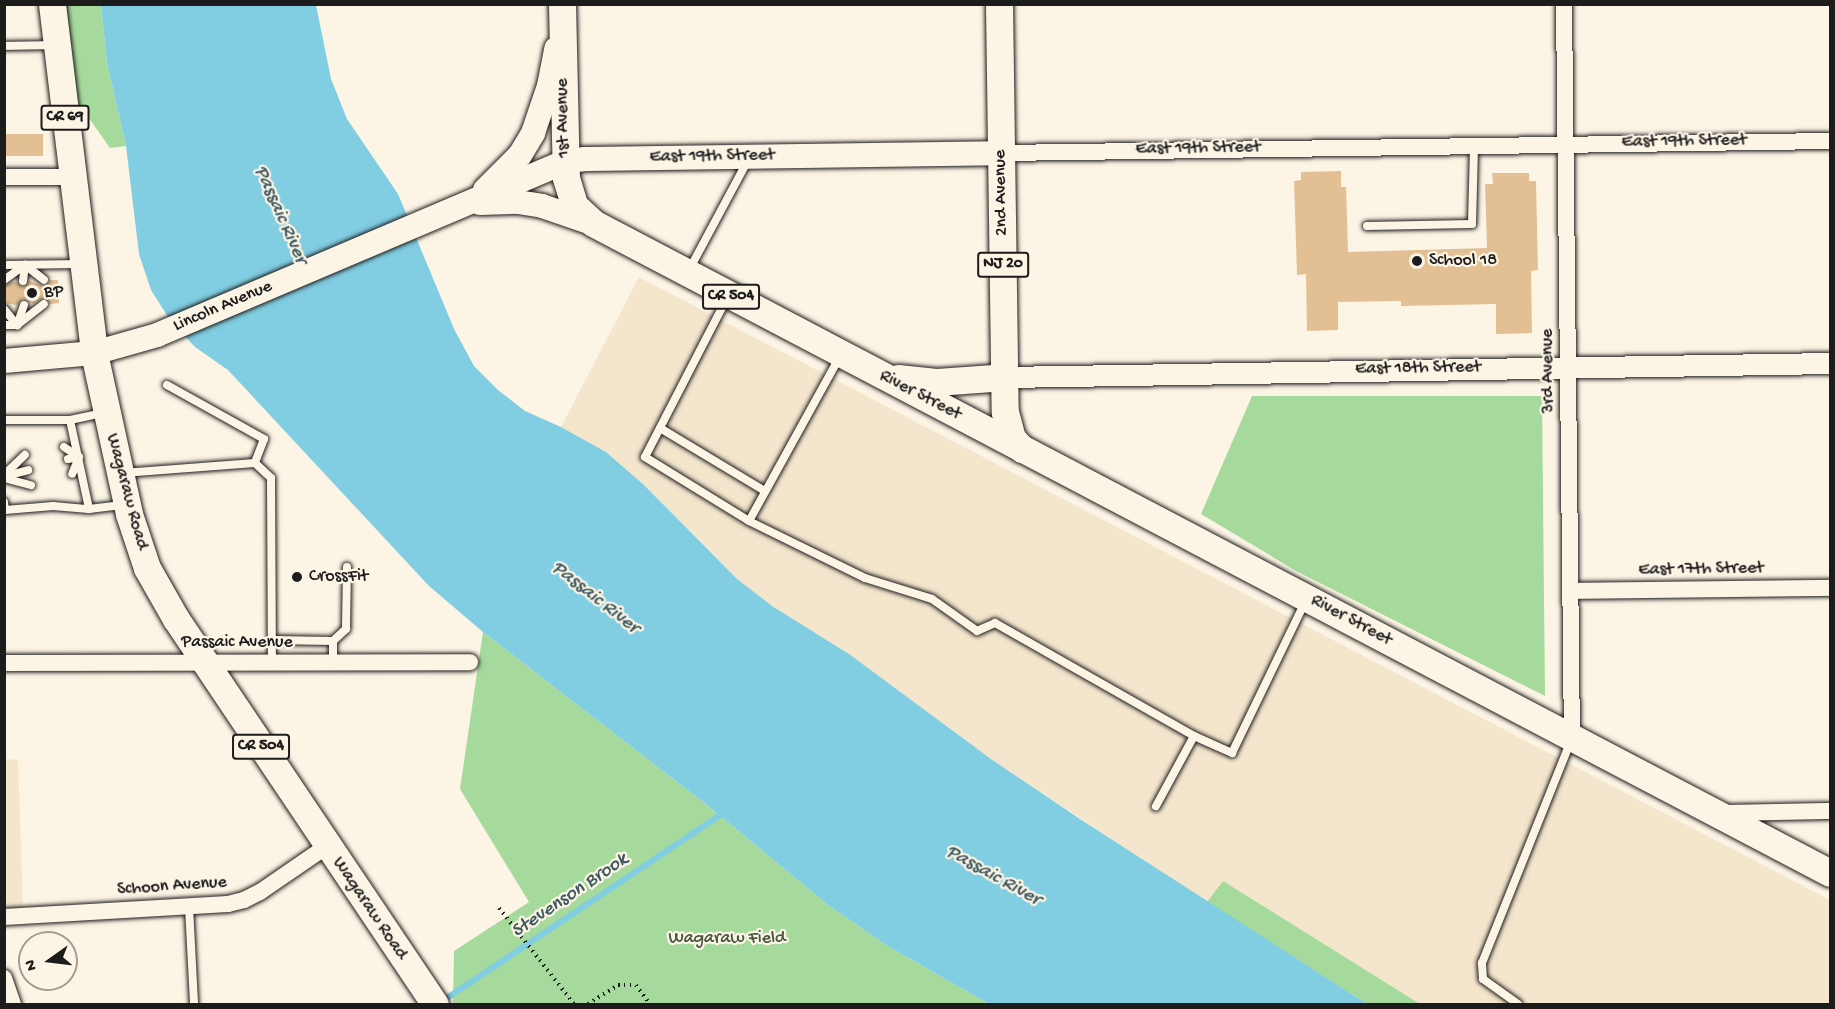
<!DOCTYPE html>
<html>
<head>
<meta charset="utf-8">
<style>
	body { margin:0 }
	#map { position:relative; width:1835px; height:1009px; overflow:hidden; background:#fcf5e5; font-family:"Gochi Hand",sans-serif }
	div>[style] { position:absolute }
	.built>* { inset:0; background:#f4e5cd }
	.green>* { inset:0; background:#a6da9c }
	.water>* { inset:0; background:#81cde1 }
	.stream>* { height:6px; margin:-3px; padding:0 3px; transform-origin:3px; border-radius:3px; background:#81cde1 }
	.building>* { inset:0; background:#e3c094; transform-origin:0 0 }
	.path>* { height:4px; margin-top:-2px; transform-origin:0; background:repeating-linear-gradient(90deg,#1c1c1c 0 1.5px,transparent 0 6px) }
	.roads { filter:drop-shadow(0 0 2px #1c1c1c) drop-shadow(0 0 2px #1c1c1c) }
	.service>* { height:8px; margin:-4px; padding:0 4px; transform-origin:4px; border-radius:4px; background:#fcf5e5 }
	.minor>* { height:16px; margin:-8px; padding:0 8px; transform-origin:8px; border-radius:8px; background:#fcf5e5 }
	.tertiary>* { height:21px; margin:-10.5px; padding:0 10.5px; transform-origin:10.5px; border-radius:10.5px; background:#fcf5e5 }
	.secondary>* { height:24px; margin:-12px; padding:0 12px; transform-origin:12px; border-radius:12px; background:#fcf5e5 }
	.primary>* { height:27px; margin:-13.5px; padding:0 13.5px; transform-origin:13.5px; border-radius:13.5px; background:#fcf5e5 }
	.dots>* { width:16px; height:16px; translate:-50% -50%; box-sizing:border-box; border:3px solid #fcf5e5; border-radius:50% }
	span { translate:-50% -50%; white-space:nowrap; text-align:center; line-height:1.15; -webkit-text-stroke:4.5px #fcf5e5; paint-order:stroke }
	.shield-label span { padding:2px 4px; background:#fcf5e5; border:2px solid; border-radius:4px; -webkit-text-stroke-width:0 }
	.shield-label { font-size:16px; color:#1c1c1c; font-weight:700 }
	.street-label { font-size:18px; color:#1c1c1c }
	.poi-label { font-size:18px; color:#1c1c1c }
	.left { translate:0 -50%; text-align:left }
	.park-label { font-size:18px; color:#455542 }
	.water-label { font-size:20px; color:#3f5a61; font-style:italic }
	.frame { position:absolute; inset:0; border:6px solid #1c1c1c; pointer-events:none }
	.north { position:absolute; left:18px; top:931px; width:60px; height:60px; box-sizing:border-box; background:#fcf5e5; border:2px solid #a29e95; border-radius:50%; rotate:256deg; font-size:16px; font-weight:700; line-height:24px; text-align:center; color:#1c1c1c }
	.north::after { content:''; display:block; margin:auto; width:21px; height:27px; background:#1c1c1c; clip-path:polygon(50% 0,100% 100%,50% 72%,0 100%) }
</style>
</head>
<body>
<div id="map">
	<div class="built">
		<i style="clip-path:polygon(639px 277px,1830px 900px,1830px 1004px,1420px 1004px,1223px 881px,1207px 902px,991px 759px,849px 654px,772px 606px,737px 579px,644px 485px,606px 452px,561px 427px)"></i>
		<i style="clip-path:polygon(18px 759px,23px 909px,5px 909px,5px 760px)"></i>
	</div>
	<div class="green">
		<i style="clip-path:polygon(52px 5px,101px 5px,107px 63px,126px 146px,110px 148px,60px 77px)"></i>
		<i style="clip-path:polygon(1252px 396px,1542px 396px,1545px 696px,1296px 571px,1201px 514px)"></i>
		<i style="clip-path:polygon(483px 632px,707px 805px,827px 904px,886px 945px,989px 1004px,453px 1004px,454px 951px,529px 902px,460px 789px)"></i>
		<i style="clip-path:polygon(1223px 881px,1420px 1004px,1367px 1004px,1207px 902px)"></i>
	</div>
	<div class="water">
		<i style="clip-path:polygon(101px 5px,316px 5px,331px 79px,347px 119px,398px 194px,454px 329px,474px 366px,498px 390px,525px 411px,561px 427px,606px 452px,644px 485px,737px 579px,772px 606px,849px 654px,991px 759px,1080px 819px,1367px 1004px,989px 1004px,886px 945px,827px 904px,707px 805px,483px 632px,429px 586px,228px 370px,195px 347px,170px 320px,151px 290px,139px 254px,126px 146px,107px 63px)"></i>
	</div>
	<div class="stream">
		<i style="left:441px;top:1002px;width:336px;rotate:-33.8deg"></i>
	</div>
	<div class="building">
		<i style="left:4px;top:134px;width:39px;height:22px"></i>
		<i style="clip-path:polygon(1341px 171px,1341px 187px,1346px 187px,1348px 252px,1487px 248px,1485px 184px,1493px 184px,1492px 173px,1529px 173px,1529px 181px,1536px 181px,1538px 270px,1531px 271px,1532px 333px,1496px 334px,1496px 304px,1401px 306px,1401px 301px,1338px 302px,1338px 330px,1307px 331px,1306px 274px,1297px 275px,1294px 181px,1301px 180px,1301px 172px)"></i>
		<i style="clip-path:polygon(50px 280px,58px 280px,59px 303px,50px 304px,44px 298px,33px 304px,23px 299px,17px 305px,4px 303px,4px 286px,12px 282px,17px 282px,23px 287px,29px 281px,46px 286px)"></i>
	</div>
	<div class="path">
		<i style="left:499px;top:908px;width:122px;rotate:52deg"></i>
		<i style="left:588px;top:1004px;width:36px;rotate:-32deg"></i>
		<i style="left:618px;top:985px;width:18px"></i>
		<i style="left:636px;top:985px;width:24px;rotate:54deg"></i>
	</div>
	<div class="roads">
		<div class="service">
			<i style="left:4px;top:46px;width:49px;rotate:-1.2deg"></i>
			<i style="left:1367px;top:226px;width:105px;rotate:-1.1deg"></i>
			<i style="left:1472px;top:224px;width:79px;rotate:-88.5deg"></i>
			<i style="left:4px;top:265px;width:77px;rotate:-0.7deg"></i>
			<i style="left:689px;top:270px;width:125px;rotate:-61.8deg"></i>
			<i style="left:4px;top:280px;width:26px;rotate:-36deg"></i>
			<i style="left:23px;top:281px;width:16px;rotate:-83deg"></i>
			<i style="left:25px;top:265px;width:24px;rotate:38deg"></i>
			<i style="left:727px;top:298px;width:179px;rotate:117.3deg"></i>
			<i style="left:645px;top:457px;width:122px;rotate:31.6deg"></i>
			<i style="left:24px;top:305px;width:21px;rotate:109deg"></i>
			<i style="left:17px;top:325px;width:34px;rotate:-38deg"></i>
			<i style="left:4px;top:309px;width:21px;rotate:51deg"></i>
			<i style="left:17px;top:325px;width:13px;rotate:180deg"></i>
			<i style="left:839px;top:358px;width:186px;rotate:118.9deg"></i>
			<i style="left:749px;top:521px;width:129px;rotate:26.2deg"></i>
			<i style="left:865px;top:578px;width:70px;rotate:17.4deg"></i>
			<i style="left:932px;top:599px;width:55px;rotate:35.4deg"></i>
			<i style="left:977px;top:631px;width:20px;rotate:-24deg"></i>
			<i style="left:995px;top:623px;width:229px;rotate:29.6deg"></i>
			<i style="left:1194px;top:736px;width:80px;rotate:118.5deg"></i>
			<i style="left:167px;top:385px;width:111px;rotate:29.1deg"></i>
			<i style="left:264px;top:439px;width:26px;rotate:111deg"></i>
			<i style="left:4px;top:420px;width:66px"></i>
			<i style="left:70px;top:420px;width:33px;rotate:-12deg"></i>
			<i style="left:70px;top:420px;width:91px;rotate:77.9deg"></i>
			<i style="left:660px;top:428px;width:122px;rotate:31deg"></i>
			<i style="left:64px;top:447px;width:18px;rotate:34deg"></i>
			<i style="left:68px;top:459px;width:11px;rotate:-10deg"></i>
			<i style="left:79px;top:457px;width:18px;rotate:112deg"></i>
			<i style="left:123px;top:473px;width:132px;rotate:-4.3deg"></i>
			<i style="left:255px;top:463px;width:22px;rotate:43deg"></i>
			<i style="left:271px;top:478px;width:185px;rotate:89.7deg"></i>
			<i style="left:4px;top:475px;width:29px;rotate:-44deg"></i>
			<i style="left:6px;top:476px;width:23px;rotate:-15deg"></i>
			<i style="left:4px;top:478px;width:28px;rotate:15deg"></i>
			<i style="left:4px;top:502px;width:8px;rotate:83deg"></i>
			<i style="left:5px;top:510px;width:48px;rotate:-4.8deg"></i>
			<i style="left:53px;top:506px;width:36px;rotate:5deg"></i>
			<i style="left:89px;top:509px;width:33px;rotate:-7deg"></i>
			<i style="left:272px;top:640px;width:61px;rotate:0.9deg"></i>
			<i style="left:333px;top:641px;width:21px;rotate:90deg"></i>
			<i style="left:333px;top:641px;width:18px;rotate:-43deg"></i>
			<i style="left:346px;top:629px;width:62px;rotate:-89.1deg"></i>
			<i style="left:1194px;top:736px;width:42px;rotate:24.1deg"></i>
			<i style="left:1232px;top:753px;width:168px;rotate:-64.2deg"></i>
			<i style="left:189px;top:907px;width:97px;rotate:87deg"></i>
			<i style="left:1518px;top:1004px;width:43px;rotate:-144.5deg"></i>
			<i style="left:1483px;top:979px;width:16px;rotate:-94deg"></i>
			<i style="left:1482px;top:963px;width:239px;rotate:-68.2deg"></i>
		</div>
		<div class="minor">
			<i style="left:1564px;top:4px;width:734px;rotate:89.38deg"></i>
			<i style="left:1002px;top:153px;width:828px;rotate:-0.83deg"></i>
			<i style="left:4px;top:177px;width:67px"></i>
			<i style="left:1571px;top:591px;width:259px;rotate:-0.7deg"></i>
			<i style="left:4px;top:663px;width:466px;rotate:-0.1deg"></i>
			<i style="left:1722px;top:813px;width:108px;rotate:-1.1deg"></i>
			<i style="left:4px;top:917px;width:224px;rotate:-3.3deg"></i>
			<i style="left:228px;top:904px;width:16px;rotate:-14deg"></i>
			<i style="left:244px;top:900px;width:18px;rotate:-27deg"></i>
			<i style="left:260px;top:892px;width:81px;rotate:-34.5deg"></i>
			<i style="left:4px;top:978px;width:28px;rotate:71deg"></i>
		</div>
		<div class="tertiary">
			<i style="left:1005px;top:377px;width:825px;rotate:-0.97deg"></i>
		</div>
		<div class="secondary">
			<i style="left:485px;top:190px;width:49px;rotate:-45deg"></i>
			<i style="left:520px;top:155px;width:26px;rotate:-59deg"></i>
			<i style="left:533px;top:133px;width:50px;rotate:-71.2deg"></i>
			<i style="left:549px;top:86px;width:38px;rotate:-79deg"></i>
			<i style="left:480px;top:203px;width:38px;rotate:-2deg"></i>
			<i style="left:518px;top:202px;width:24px;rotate:9deg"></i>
			<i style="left:542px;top:206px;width:53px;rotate:18.8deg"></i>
			<i style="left:4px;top:361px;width:90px;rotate:-5.1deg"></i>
			<i style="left:94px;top:353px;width:66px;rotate:-15.9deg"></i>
			<i style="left:157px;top:335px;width:443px;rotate:-23deg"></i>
			<i style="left:565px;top:162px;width:19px;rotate:-9deg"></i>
			<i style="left:584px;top:159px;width:418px;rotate:-0.8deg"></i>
		</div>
		<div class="primary">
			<i style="left:52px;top:4px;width:352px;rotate:83.1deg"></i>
			<i style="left:94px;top:353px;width:165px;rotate:77.7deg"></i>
			<i style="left:129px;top:514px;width:57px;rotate:71.6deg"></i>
			<i style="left:147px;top:568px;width:59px;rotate:60.4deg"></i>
			<i style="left:176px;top:619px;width:464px;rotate:56.1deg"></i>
			<i style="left:562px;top:4px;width:174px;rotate:88.7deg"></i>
			<i style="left:566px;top:178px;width:28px;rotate:73deg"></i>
			<i style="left:574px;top:205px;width:26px;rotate:43deg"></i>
			<i style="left:593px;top:223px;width:1397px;rotate:27.72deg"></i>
			<i style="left:999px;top:4px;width:408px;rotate:89.2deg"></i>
			<i style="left:1005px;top:412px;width:27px;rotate:75deg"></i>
			<i style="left:1012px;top:438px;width:15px;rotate:48deg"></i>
			<i style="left:898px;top:378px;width:38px;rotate:6deg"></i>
			<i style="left:936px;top:382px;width:69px;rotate:-4.1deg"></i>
		</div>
	</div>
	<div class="dots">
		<i style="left:1417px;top:261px;background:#1c1c1c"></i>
		<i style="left:32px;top:293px;background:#1c1c1c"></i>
		<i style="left:297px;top:577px;background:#1c1c1c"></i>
	</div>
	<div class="shield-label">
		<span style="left:65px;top:118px">CR 69</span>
		<span style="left:1003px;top:265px">NJ 20</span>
		<span style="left:731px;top:297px">CR 504</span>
		<span style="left:261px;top:747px">CR 504</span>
	</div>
	<div class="street-label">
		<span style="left:564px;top:118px;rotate:-91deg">1st Avenue</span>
		<span style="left:1684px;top:142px;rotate:-1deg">East 19th Street</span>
		<span style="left:1198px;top:149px;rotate:-1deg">East 19th Street</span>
		<span style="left:712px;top:157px;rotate:-1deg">East 19th Street</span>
		<span style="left:1002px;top:193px;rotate:-91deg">2nd Avenue</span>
		<span style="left:223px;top:307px;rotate:-23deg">Lincoln Avenue</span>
		<span style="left:1418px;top:369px;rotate:-1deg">East 18th Street</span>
		<span style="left:1549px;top:371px;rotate:-91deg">3rd Avenue</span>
		<span style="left:920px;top:396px;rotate:27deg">River Street</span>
		<span style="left:126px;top:492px;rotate:75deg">Wagaraw Road</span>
		<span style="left:1701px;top:570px;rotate:-1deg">East 17th Street</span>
		<span style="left:1351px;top:621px;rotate:28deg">River Street</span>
		<span style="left:237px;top:643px">Passaic Avenue</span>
		<span style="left:172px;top:887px;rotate:-4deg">Schoon Avenue</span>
		<span style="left:369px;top:909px;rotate:56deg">Wagaraw Road</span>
	</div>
	<div class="poi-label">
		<span class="left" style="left:1429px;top:261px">School 18</span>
		<span class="left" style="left:44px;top:293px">BP</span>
		<span class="left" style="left:309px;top:577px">CrossFit</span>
	</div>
	<div class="park-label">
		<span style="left:727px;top:939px">Wagaraw Field</span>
	</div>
	<div class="water-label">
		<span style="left:280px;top:215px;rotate:66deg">Passaic River</span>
		<span style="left:595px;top:598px;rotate:38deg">Passaic River</span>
		<span style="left:993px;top:876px;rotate:29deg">Passaic River</span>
		<span style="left:570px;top:896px;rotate:-34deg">Stevenson Brook</span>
	</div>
	<div class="frame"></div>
	<div class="north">N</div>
</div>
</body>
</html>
